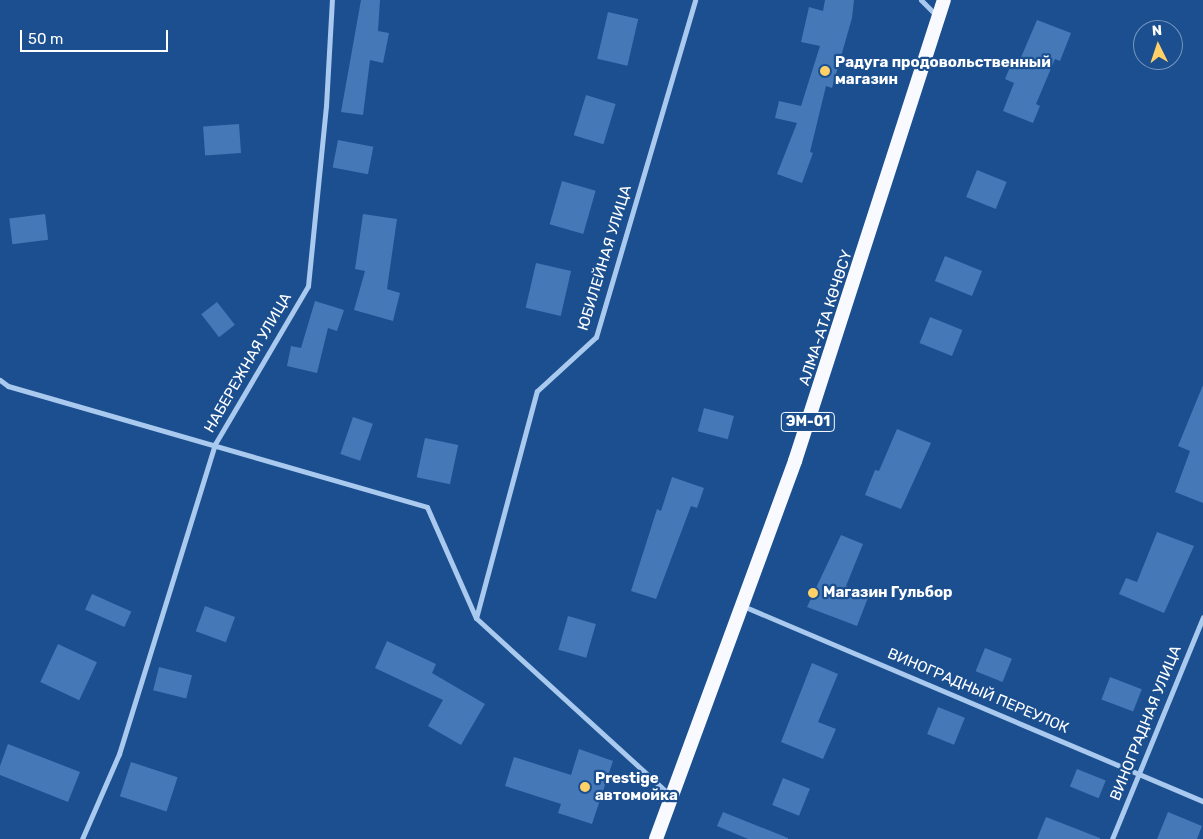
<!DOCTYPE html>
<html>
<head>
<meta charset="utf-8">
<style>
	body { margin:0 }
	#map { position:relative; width:1203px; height:839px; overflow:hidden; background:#1b4f8f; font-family:Rubik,sans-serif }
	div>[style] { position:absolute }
	.building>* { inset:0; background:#4478b7; transform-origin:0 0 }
	.minor>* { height:5px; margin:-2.5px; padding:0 2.5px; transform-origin:2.5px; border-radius:2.5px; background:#a9c9ee }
	.trunk>* { height:14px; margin:-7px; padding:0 7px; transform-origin:7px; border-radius:7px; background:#f8faff }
	.dots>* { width:14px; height:14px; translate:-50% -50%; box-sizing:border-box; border:2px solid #1b4f8f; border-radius:50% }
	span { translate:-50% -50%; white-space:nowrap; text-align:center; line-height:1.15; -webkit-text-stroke:4.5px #1b4f8f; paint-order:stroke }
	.shield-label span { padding:1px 4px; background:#1b4f8f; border:1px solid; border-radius:4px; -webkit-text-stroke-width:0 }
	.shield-label { font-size:14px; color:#fff; font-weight:700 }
	.poi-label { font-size:15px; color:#fff; font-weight:700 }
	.left { translate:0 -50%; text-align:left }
	.street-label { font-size:15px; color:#fff }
	.north { position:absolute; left:1133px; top:20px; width:50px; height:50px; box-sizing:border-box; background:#1b4f8f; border:1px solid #7695bc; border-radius:50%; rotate:356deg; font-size:14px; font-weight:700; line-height:20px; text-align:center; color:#fff }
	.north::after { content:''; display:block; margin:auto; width:18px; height:22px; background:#ffd166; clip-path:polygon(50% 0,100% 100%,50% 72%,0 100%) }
	.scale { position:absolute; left:20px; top:30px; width:148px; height:22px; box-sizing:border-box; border:2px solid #fff; border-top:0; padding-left:6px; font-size:15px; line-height:18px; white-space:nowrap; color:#fff; -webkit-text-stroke:4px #1b4f8f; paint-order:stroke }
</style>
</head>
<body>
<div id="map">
	<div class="building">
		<i style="clip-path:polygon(361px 0,380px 0,378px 31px,389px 33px,383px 63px,370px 60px,363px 115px,341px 112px)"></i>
		<i style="clip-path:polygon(825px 0,854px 0,852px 18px,832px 88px,826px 86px,810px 152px,813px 153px,802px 183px,777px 174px,797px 123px,775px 118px,779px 101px,801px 106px,820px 46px,801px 42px,809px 7px,823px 11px)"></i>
		<i style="left:608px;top:12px;width:31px;height:48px;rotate:13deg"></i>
		<i style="clip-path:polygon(1037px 20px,1071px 33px,1060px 61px,1055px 59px,1036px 104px,1040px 106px,1033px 123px,1003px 111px,1014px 83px,1005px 79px,1013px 60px,1019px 62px)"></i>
		<i style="left:586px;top:95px;width:31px;height:42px;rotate:17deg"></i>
		<i style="left:239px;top:124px;width:29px;height:36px;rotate:86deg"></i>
		<i style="left:338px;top:140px;width:36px;height:28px;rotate:11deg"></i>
		<i style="left:977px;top:170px;width:32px;height:29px;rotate:22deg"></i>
		<i style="left:562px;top:181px;width:35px;height:45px;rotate:16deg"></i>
		<i style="left:45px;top:214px;width:26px;height:36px;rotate:83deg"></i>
		<i style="clip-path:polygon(363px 214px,397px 219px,387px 289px,400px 293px,393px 321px,354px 310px,365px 271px,355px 269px)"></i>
		<i style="left:945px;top:256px;width:40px;height:27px;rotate:22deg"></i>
		<i style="left:536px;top:263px;width:36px;height:46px;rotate:13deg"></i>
		<i style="clip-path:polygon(315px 301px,344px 310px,337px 331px,328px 328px,317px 373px,287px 366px,291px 346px,301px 348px)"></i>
		<i style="left:217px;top:302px;width:29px;height:20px;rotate:52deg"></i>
		<i style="left:930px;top:317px;width:35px;height:28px;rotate:22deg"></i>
		<i style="clip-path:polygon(1203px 385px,1203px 503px,1175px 492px,1190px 451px,1178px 446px)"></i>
		<i style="left:704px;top:408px;width:31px;height:24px;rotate:15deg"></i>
		<i style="left:353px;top:417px;width:21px;height:39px;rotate:19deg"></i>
		<i style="clip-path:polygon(897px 429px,931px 443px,901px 509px,865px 495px,875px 470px,879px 471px)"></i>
		<i style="left:425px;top:438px;width:34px;height:40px;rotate:12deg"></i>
		<i style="clip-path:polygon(672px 477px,704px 488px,697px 508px,691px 506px,656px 599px,631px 591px,657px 509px,661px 511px)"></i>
		<i style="clip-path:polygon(1157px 532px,1194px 546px,1164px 613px,1119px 594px,1126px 578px,1137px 582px)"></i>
		<i style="clip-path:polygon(841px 535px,863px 544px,846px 586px,869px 595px,857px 626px,807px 607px)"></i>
		<i style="left:92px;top:594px;width:43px;height:17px;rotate:24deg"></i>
		<i style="left:205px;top:606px;width:32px;height:27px;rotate:20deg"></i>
		<i style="left:568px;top:616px;width:29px;height:35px;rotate:16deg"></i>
		<i style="clip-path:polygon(387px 641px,436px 664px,432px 673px,485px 704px,461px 745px,428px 726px,443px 700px,375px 668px)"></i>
		<i style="left:58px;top:644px;width:43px;height:42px;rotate:25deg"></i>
		<i style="left:985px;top:648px;width:29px;height:25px;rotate:22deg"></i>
		<i style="clip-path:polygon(812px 663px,838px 674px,818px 722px,836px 729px,823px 759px,781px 742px)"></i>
		<i style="left:159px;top:667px;width:34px;height:24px;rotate:14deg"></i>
		<i style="left:1110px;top:677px;width:34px;height:24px;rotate:21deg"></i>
		<i style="left:938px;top:707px;width:29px;height:29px;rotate:22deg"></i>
		<i style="clip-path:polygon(8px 744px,80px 772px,68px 802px,0 775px,0 766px)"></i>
		<i style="clip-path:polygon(579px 749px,613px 761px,592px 824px,558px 813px,561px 804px,505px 786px,514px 757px,571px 775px)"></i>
		<i style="left:131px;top:762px;width:49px;height:36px;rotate:18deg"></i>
		<i style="left:1077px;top:769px;width:31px;height:19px;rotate:22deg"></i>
		<i style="left:783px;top:778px;width:29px;height:29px;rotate:22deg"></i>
		<i style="clip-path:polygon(723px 812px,788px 838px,788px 839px,748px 839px,717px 826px)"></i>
		<i style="clip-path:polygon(1168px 812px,1202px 826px,1197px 839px,1157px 839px)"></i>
		<i style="clip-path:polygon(1046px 817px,1100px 838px,1100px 839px,1037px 839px)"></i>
	</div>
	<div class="minor">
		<i style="left:921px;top:0;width:23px;rotate:45deg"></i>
		<i style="left:0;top:380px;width:10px;rotate:37deg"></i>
		<i style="left:8px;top:386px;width:436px;rotate:16.1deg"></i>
		<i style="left:427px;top:507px;width:121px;rotate:66.2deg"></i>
		<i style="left:476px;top:618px;width:263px;rotate:42.4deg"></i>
		<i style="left:743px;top:606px;width:500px;rotate:23deg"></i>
		<i style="left:476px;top:618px;width:235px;rotate:-75deg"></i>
		<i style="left:537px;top:391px;width:80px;rotate:-42.5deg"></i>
		<i style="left:596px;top:337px;width:351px;rotate:-73.6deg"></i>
		<i style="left:82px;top:839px;width:93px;rotate:-66.5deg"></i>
		<i style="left:119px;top:754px;width:325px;rotate:-72.8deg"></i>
		<i style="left:215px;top:444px;width:183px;rotate:-59.5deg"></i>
		<i style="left:308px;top:286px;width:181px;rotate:-84.3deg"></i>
		<i style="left:326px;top:106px;width:106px;rotate:-86.8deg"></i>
		<i style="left:1112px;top:839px;width:240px;rotate:-67.7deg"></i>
	</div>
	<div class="trunk">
		<i style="left:656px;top:839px;width:403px;rotate:-69.8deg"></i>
		<i style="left:795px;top:461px;width:484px;rotate:-72.1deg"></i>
	</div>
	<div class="dots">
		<i style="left:825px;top:71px;background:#ffd166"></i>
		<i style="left:813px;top:593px;background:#ffd166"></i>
		<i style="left:585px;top:787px;background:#ffd166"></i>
	</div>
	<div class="shield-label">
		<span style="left:808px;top:422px">ЭМ-01</span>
	</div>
	<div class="poi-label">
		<span class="left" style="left:835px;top:71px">Радуга продовольственный<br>магазин</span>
		<span class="left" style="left:823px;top:593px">Магазин Гульбор</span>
		<span class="left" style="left:595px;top:787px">Prestige<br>автомойка</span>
	</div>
	<div class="street-label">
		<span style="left:605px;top:258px;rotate:-73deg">ЮБИЛЕЙНАЯ УЛИЦА</span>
		<span style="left:826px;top:318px;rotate:-72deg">АЛМА-АТА КӨЧӨСҮ</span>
		<span style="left:248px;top:363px;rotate:-60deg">НАБЕРЕЖНАЯ УЛИЦА</span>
		<span style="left:978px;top:691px;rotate:23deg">ВИНОГРАДНЫЙ ПЕРЕУЛОК</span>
		<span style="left:1146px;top:723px;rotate:-68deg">ВИНОГРАДНАЯ УЛИЦА</span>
	</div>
	<div class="north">N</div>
	<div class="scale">50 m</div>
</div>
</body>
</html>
